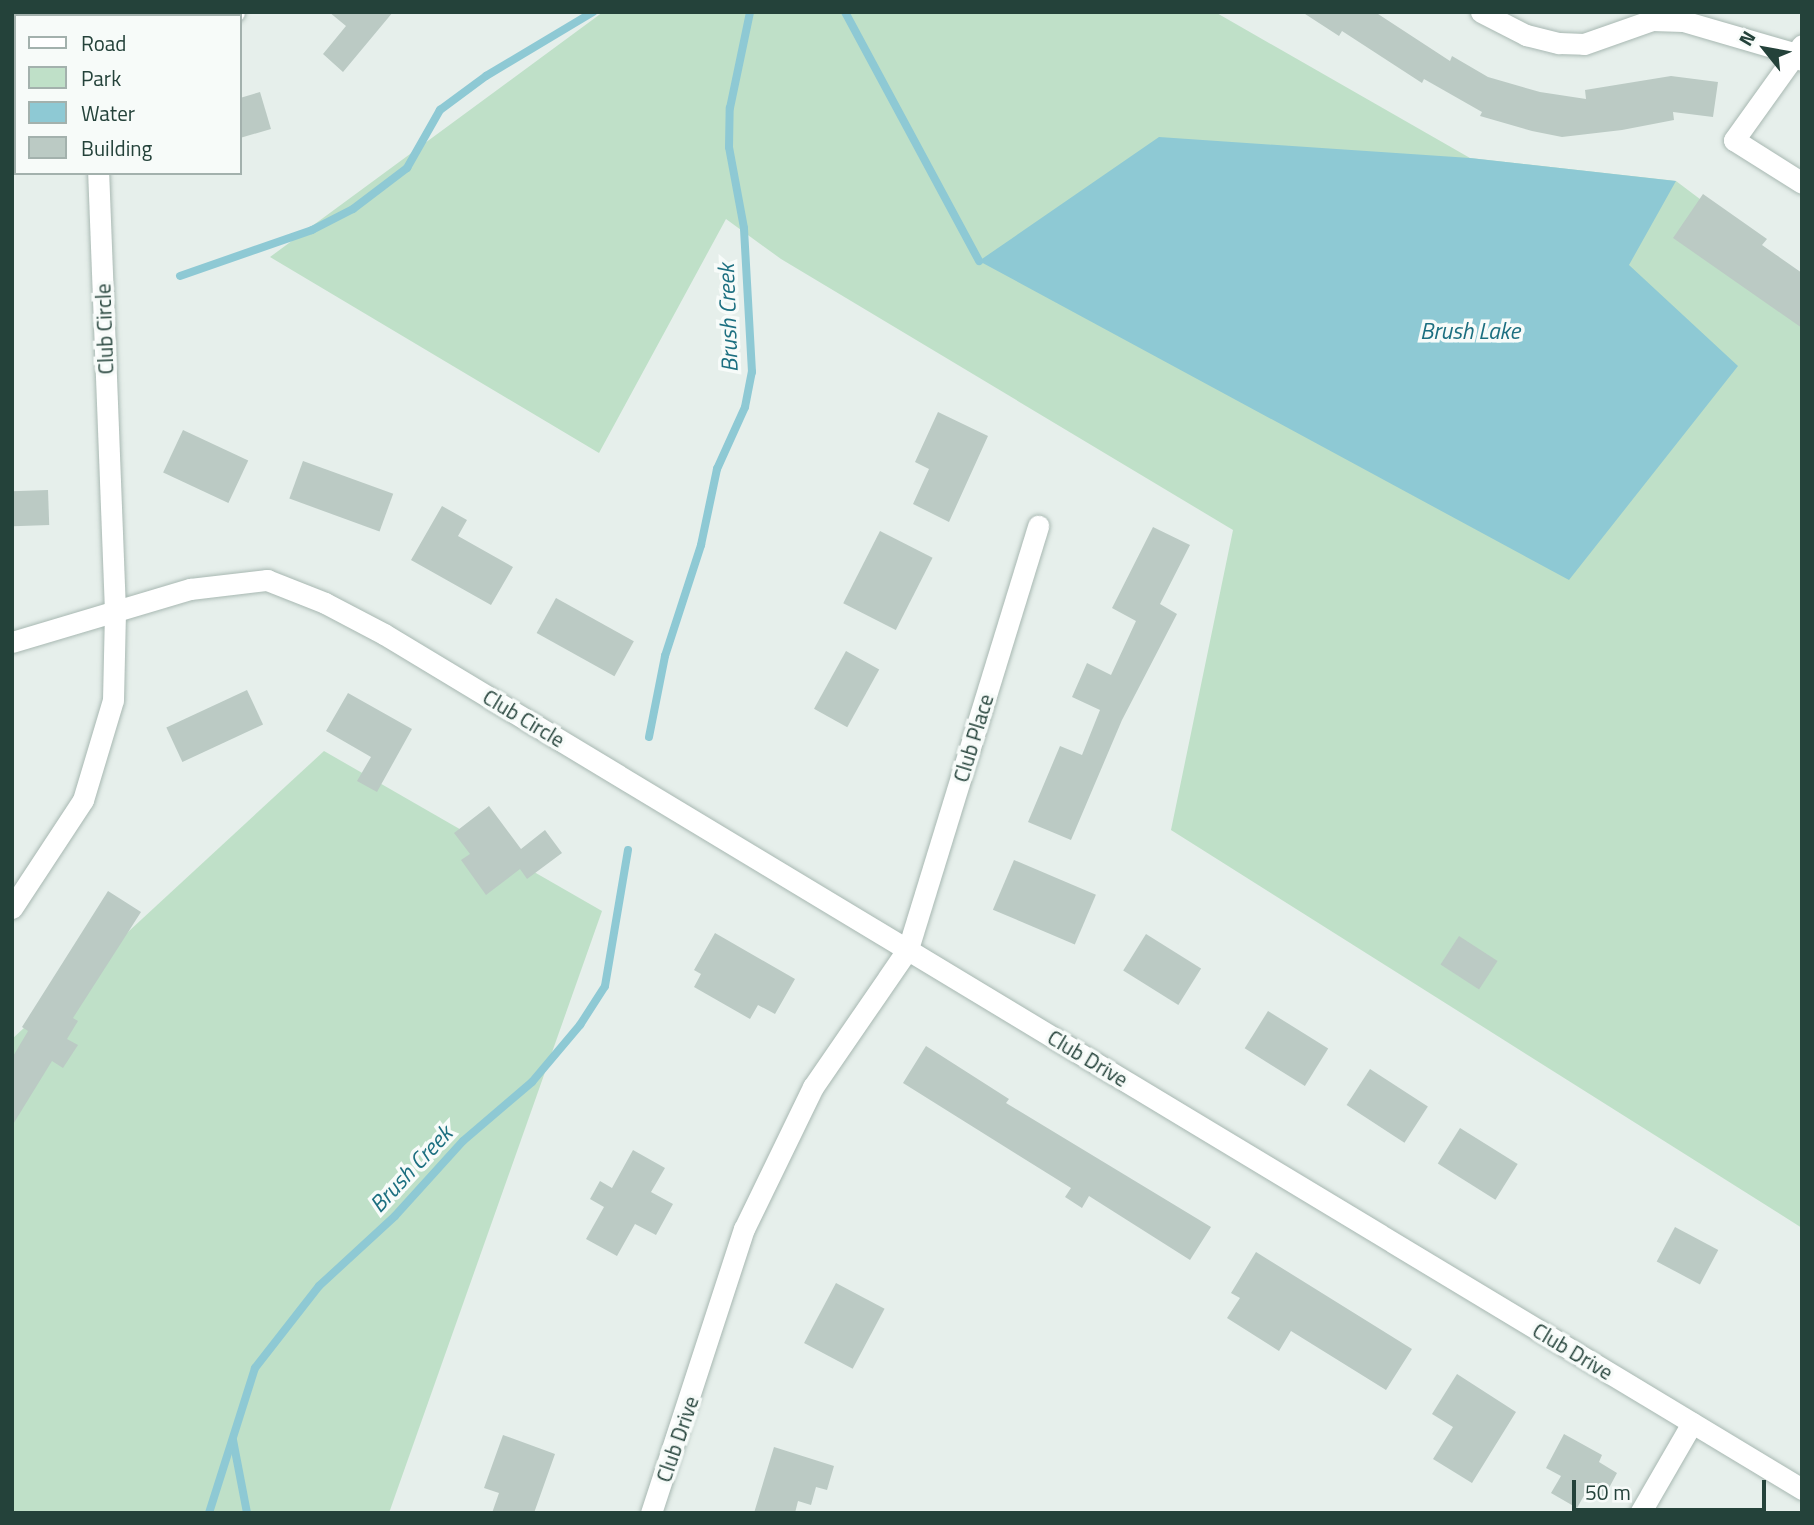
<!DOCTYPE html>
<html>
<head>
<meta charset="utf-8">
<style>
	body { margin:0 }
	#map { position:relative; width:1814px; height:1525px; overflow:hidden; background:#e6efeb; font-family:"Titillium Web",sans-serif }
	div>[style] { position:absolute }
	.green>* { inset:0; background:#bfe0c8 }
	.water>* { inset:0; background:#8ec9d4 }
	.stream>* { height:8px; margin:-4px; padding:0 4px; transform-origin:4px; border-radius:4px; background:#8ec9d4 }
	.building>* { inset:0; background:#bbcac4; transform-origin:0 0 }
	.roads { filter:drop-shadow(0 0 2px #a8b8b2) drop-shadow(0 0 2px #a8b8b2) }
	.minor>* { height:21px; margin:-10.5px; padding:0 10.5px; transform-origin:10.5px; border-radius:10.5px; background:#fff }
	span { translate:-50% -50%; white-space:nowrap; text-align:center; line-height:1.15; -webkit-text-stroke:7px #f7fbf9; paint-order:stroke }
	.street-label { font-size:21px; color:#24423a }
	.water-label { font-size:23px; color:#1c6f80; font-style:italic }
	.frame { position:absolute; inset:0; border:14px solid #24423a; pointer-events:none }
	.legend { position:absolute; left:14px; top:14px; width:228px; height:161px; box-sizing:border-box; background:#f7fbf9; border:2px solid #a3b1ad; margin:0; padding:9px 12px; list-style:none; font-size:21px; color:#24423a }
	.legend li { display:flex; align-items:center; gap:14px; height:35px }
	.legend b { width:35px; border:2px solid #a3b1ad }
	.north { position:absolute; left:1730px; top:14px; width:70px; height:70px; -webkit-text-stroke:5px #f7fbf9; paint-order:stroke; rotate:301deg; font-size:19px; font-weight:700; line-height:28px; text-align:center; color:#24423a }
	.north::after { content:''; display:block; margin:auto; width:24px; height:32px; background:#24423a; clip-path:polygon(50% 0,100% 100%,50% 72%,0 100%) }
	.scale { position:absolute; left:1572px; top:1480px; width:194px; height:32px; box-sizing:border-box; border:4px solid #24423a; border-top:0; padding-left:9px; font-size:21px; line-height:24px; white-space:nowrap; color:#24423a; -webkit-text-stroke:5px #f7fbf9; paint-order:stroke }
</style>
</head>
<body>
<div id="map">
	<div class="green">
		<i style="clip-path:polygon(603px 12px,1215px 12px,1470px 158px,1676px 181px,1802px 276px,1802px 1228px,1171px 830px,1233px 530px,781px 259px,726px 219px,599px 453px,270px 257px)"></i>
		<i style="clip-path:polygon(324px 751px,602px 911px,389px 1513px,12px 1513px,12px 1039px)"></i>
	</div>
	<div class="water">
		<i style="clip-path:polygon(1159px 137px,1470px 158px,1676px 181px,1629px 265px,1738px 366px,1569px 580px,979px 261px)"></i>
	</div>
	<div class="stream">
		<i style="left:845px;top:12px;width:283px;rotate:61.7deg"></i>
		<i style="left:180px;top:276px;width:140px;rotate:-19.2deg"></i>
		<i style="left:312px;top:230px;width:46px;rotate:-27.1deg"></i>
		<i style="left:353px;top:209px;width:68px;rotate:-37.2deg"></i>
		<i style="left:407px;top:168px;width:67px;rotate:-60.4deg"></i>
		<i style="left:440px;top:110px;width:57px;rotate:-36.5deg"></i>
		<i style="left:486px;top:76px;width:125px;rotate:-30.9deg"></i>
		<i style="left:649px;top:737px;width:83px;rotate:-78.8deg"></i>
		<i style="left:665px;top:656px;width:117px;rotate:-72deg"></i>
		<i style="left:701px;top:545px;width:78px;rotate:-78.1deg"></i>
		<i style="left:717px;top:469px;width:68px;rotate:-65.7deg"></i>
		<i style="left:745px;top:407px;width:36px;rotate:-79deg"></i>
		<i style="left:752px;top:372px;width:144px;rotate:-93.2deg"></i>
		<i style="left:744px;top:228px;width:82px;rotate:-100.5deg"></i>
		<i style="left:729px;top:147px;width:39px;rotate:-89deg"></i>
		<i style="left:730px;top:108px;width:98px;rotate:-78.2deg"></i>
		<i style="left:233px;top:1440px;width:74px;rotate:79.1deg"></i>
		<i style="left:209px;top:1513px;width:152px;rotate:-72.4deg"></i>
		<i style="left:255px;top:1368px;width:104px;rotate:-52deg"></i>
		<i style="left:319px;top:1286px;width:103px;rotate:-42.6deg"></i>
		<i style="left:395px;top:1216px;width:101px;rotate:-47.8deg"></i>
		<i style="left:463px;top:1141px;width:91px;rotate:-40.5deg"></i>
		<i style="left:532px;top:1082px;width:75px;rotate:-49.9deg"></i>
		<i style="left:580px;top:1025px;width:46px;rotate:-57.3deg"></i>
		<i style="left:605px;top:986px;width:138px;rotate:-80.4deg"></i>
	</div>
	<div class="building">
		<i style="clip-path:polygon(329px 12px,393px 12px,343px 72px,323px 54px,346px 26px)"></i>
		<i style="clip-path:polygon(1302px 12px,1375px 12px,1450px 61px,1452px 56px,1488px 77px,1540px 92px,1586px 99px,1585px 90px,1671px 76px,1718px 82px,1713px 117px,1673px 112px,1674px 120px,1622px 130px,1562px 137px,1532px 131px,1480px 116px,1482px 112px,1424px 79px,1422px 83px,1342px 31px,1339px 36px)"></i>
		<i style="clip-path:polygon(260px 92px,271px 129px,240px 138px,240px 98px)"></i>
		<i style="clip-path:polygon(1703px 194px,1767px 239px,1762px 245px,1802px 273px,1802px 328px,1673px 238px)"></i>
		<i style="clip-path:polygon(938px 412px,988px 436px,949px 522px,913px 504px,929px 469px,915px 462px)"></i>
		<i style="left:183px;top:430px;width:72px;height:47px;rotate:25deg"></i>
		<i style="left:303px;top:461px;width:96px;height:40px;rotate:20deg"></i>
		<i style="left:48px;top:490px;width:35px;height:36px;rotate:88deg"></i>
		<i style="clip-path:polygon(442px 506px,467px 520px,458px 536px,513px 567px,491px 605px,411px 560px)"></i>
		<i style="clip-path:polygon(1153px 527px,1190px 545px,1160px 604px,1177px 614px,1122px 720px,1071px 840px,1028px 822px,1060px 746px,1082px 755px,1100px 710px,1072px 697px,1087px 663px,1111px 675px,1136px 621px,1112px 608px)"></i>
		<i style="left:880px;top:531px;width:59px;height:81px;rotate:27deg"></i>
		<i style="left:556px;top:598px;width:89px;height:40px;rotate:29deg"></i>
		<i style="left:846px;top:651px;width:38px;height:66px;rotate:29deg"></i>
		<i style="left:247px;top:690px;width:38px;height:89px;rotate:65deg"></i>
		<i style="clip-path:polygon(348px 693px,412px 729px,377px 792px,357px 781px,371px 757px,326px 731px)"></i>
		<i style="clip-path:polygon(489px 806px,521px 849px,545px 830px,562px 853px,527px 879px,520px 869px,486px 895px,461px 860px,470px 854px,454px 833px)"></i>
		<i style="left:1014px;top:860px;width:89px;height:54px;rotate:23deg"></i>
		<i style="clip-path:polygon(108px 891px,141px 912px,73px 1018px,78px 1021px,67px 1039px,78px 1045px,63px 1068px,52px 1061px,12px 1126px,12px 1058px,28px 1031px,22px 1027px)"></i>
		<i style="clip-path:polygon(715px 933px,795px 979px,775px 1014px,758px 1005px,750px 1019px,694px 987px,701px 974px,694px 970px)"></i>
		<i style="left:1146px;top:934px;width:65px;height:43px;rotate:32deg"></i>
		<i style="left:1459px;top:936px;width:46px;height:34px;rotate:33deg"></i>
		<i style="left:1268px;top:1011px;width:71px;height:44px;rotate:32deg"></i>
		<i style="clip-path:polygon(926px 1046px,1009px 1099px,1006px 1103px,1211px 1227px,1190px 1260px,1089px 1196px,1082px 1208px,1065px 1197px,1071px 1188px,903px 1083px)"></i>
		<i style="left:1370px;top:1069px;width:69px;height:43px;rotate:33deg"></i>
		<i style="left:1460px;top:1128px;width:68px;height:42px;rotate:32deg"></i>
		<i style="clip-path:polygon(633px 1150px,665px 1168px,651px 1192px,673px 1204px,656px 1235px,635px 1224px,617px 1256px,586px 1239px,604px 1207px,590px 1199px,600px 1181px,612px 1188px)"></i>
		<i style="left:1675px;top:1227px;width:49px;height:39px;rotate:28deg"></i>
		<i style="clip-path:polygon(1256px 1252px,1412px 1349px,1386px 1390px,1291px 1331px,1279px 1351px,1227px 1318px,1240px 1298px,1231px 1293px)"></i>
		<i style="left:836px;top:1283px;width:55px;height:68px;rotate:28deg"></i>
		<i style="clip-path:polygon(1457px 1374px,1516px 1412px,1472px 1483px,1433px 1459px,1453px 1427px,1432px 1414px)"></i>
		<i style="clip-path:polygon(1564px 1434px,1602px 1455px,1599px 1462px,1617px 1473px,1602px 1501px,1586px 1492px,1577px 1508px,1551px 1493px,1561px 1476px,1546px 1468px)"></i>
		<i style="clip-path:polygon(503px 1435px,555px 1454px,534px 1513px,492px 1513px,499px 1493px,484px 1488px)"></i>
		<i style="clip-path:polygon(774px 1447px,834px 1466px,827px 1490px,816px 1487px,811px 1505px,798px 1501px,795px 1513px,754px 1513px)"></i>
	</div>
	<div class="roads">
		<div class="minor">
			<i style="left:1481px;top:12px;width:51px;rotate:27.1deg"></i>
			<i style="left:1526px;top:35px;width:34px;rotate:14deg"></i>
			<i style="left:1559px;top:43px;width:25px;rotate:2deg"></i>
			<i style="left:1584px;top:44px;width:72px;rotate:-19.4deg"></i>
			<i style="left:1652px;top:20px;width:31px;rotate:2deg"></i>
			<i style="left:1683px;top:21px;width:115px;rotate:16.2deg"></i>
			<i style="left:1793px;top:53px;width:11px;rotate:38deg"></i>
			<i style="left:227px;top:16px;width:8px;rotate:-30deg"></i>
			<i style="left:1802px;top:45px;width:117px;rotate:125.6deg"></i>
			<i style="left:1734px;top:140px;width:80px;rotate:32.3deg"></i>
			<i style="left:12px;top:51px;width:4px"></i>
			<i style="left:12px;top:642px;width:186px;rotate:-16.6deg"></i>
			<i style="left:190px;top:589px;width:78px;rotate:-6.7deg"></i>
			<i style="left:267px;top:580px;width:62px;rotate:21.6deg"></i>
			<i style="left:325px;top:603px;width:67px;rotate:27.7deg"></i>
			<i style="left:384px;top:634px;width:1656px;rotate:31.09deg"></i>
			<i style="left:12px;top:908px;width:129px;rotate:-56.7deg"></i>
			<i style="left:83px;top:800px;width:104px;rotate:-73.3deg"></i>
			<i style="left:113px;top:700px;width:89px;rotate:-88.7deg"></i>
			<i style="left:115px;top:611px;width:438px;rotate:-92.2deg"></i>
			<i style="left:651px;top:1513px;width:299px;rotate:-71.9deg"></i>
			<i style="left:744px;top:1229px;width:158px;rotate:-64.1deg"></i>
			<i style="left:813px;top:1087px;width:168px;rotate:-55.5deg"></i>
			<i style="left:908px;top:949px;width:443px;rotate:-72.9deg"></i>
			<i style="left:1640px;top:1513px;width:104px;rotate:-60deg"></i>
		</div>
	</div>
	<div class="street-label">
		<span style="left:104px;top:329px;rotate:-92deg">Club Circle</span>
		<span style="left:524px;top:718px;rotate:31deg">Club Circle</span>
		<span style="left:973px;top:738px;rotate:-73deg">Club Place</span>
		<span style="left:1088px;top:1058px;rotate:31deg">Club Drive</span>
		<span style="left:1573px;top:1351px;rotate:31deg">Club Drive</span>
		<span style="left:677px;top:1439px;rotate:-71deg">Club Drive</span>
	</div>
	<div class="water-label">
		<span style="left:728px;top:318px;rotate:-92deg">Brush Creek</span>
		<span style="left:1470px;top:331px">Brush Lake</span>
		<span style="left:411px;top:1169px;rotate:-47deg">Brush Creek</span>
	</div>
	<div class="frame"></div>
	<ul class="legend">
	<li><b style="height:9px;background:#fff"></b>Road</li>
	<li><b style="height:19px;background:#bfe0c8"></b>Park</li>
	<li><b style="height:19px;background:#8ec9d4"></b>Water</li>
	<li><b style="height:19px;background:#bbcac4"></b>Building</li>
	</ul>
	<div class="north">N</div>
	<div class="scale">50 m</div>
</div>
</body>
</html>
